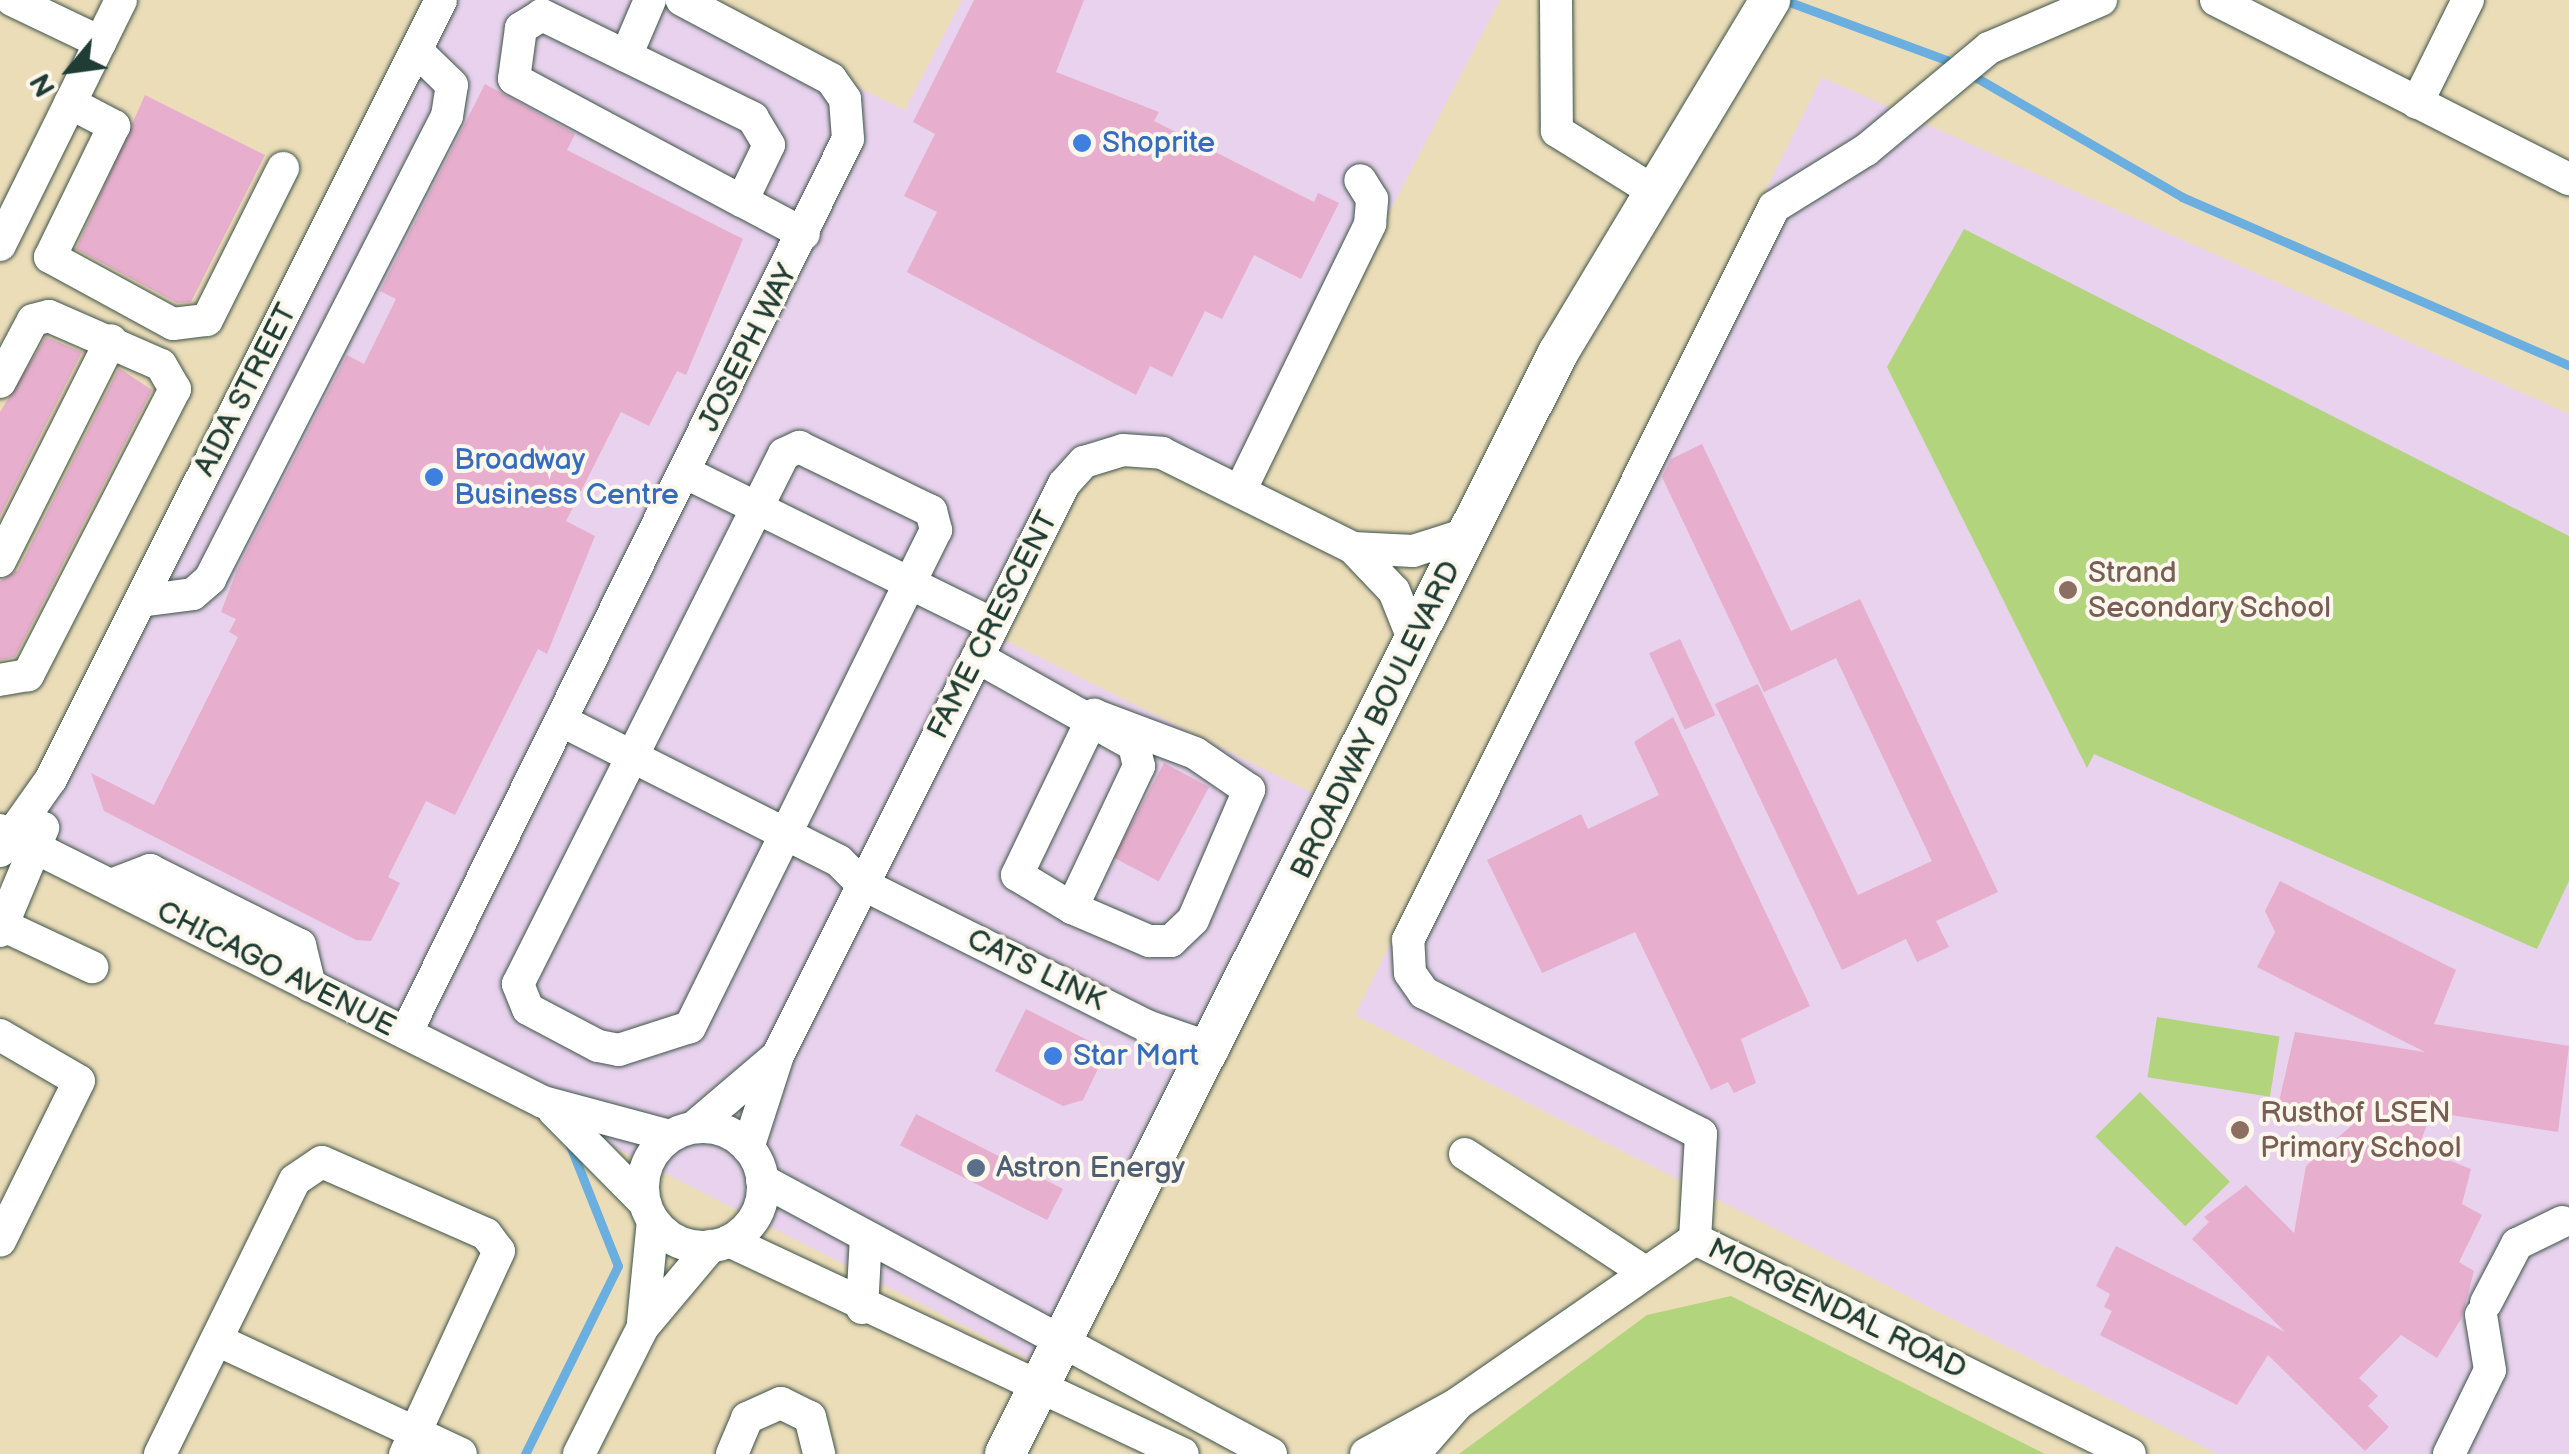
<!DOCTYPE html>
<html>
<head>
<meta charset="utf-8">
<style>
	body { margin:0 }
	#map { position:relative; width:2569px; height:1454px; overflow:hidden; background:#ecddb9; font-family:"Balsamiq Sans",sans-serif }
	div>[style] { position:absolute }
	.built>* { inset:0; background:#e8d2ee }
	.green>* { inset:0; background:#b2d47c; transform-origin:0 0 }
	.stream>* { height:9px; margin:-4.5px; padding:0 4.5px; transform-origin:4.5px; border-radius:4.5px; background:#6aafe0 }
	.building>* { inset:0; background:#e7afcd; transform-origin:0 0 }
	.roads { filter:drop-shadow(0 0 2px #3e5548) drop-shadow(0 0 2px #3e5548) }
	.minor>* { height:32px; margin:-16px; padding:0 16px; transform-origin:16px; border-radius:16px; background:#fff }
	.minor>.ring { margin:-16px; padding:0; box-sizing:content-box; background:none; border:32px solid #fff; border-radius:50% }
	.major>* { height:40px; margin:-20px; padding:0 20px; transform-origin:20px; border-radius:20px; background:#fff }
	.dots>* { width:28px; height:28px; translate:-50% -50%; box-sizing:border-box; border:5px solid #fbf7ec; border-radius:50% }
	span { translate:-50% -50%; white-space:nowrap; text-align:center; line-height:1.15; -webkit-text-stroke:8px #fbf7ec; paint-order:stroke }
	.shop-label { font-size:30px; color:#366cbe }
	.left { translate:0 -50%; text-align:left }
	.street-label { font-size:30px; color:#1f3d34 }
	.education-label { font-size:30px; color:#785e54 }
	.service-label { font-size:30px; color:#4e5e75 }
	.north { position:absolute; left:20px; top:20px; width:100px; height:100px; -webkit-text-stroke:8px #fbf7ec; paint-order:stroke; rotate:241deg; font-size:28px; font-weight:700; line-height:40px; text-align:center; color:#1f3d34 }
	.north::after { content:''; display:block; margin:auto; width:35px; height:45px; background:#1f3d34; clip-path:polygon(50% 0,100% 100%,50% 72%,0 100%) }
</style>
</head>
<body>
<div id="map">
	<div class="built">
		<i style="clip-path:polygon(443px 0,678px 0,905px 110px,962px 0,1500px 0,1246px 487px,1202px 470px,1098px 457px,991px 633px,1333px 803px,1047px 1368px,20px 844px)"></i>
		<i style="clip-path:polygon(1822px 77px,2569px 414px,2569px 1454px,2218px 1454px,1355px 1015px)"></i>
	</div>
	<div class="green">
		<i style="clip-path:polygon(1964px 229px,2569px 536px,2569px 881px,2537px 949px,2094px 754px,2087px 768px,1887px 367px)"></i>
		<i style="left:2157px;top:1017px;width:124px;height:61px;rotate:9deg"></i>
		<i style="left:2140px;top:1092px;width:127px;height:63px;rotate:45deg"></i>
		<i style="clip-path:polygon(1731px 1296px,2045px 1454px,1459px 1454px,1647px 1315px)"></i>
	</div>
	<div class="stream">
		<i style="left:1784px;top:0;width:173px;rotate:20.3deg"></i>
		<i style="left:1946px;top:60px;width:273px;rotate:30.1deg"></i>
		<i style="left:2182px;top:197px;width:422px;rotate:23.5deg"></i>
		<i style="left:525px;top:1454px;width:210px;rotate:-63.7deg"></i>
		<i style="left:618px;top:1266px;width:132px;rotate:-111.7deg"></i>
	</div>
	<div class="building">
		<i style="clip-path:polygon(974px 0,1084px 0,1056px 72px,1159px 112px,1154px 121px,1314px 202px,1318px 193px,1339px 203px,1301px 279px,1254px 255px,1222px 319px,1205px 311px,1172px 377px,1150px 366px,1136px 395px,907px 272px,937px 212px,904px 196px,935px 134px,913px 122px)"></i>
		<i style="clip-path:polygon(485px 84px,575px 134px,567px 150px,743px 239px,686px 375px,677px 371px,649px 426px,621px 412px,566px 521px,595px 536px,547px 654px,538px 649px,455px 815px,426px 801px,388px 877px,400px 883px,371px 941px,356px 940px,104px 811px,91px 773px,154px 805px,238px 637px,229px 632px,236px 619px,221px 612px,237px 570px,347px 355px,364px 364px,396px 299px,380px 291px)"></i>
		<i style="clip-path:polygon(145px 95px,265px 155px,191px 302px,177px 303px,76px 249px)"></i>
		<i style="clip-path:polygon(46px 337px,82px 352px,0 516px,0 412px)"></i>
		<i style="clip-path:polygon(119px 368px,152px 390px,15px 657px,0 660px,0 581px,18px 570px)"></i>
		<i style="clip-path:polygon(1702px 444px,1791px 631px,1860px 599px,1998px 892px,1936px 921px,1949px 947px,1917px 962px,1906px 939px,1842px 970px,1715px 704px,1758px 684px,1858px 895px,1932px 861px,1836px 658px,1764px 692px,1662px 477px,1671px 459px)"></i>
		<i style="left:1680px;top:639px;width:84px;height:34px;rotate:65deg"></i>
		<i style="clip-path:polygon(1673px 717px,1810px 1006px,1741px 1039px,1756px 1083px,1734px 1093px,1728px 1082px,1711px 1090px,1635px 932px,1542px 973px,1487px 860px,1581px 814px,1588px 829px,1659px 795px,1634px 742px)"></i>
		<i style="left:1164px;top:763px;width:51px;height:107px;rotate:28deg"></i>
		<i style="clip-path:polygon(2280px 881px,2456px 970px,2434px 1024px,2569px 1046px,2558px 1132px,2432px 1112px,2418px 1148px,2471px 1169px,2462px 1204px,2482px 1215px,2459px 1262px,2474px 1271px,2461px 1319px,2437px 1358px,2401px 1335px,2359px 1378px,2378px 1396px,2368px 1406px,2389px 1427px,2365px 1451px,2268px 1355px,2237px 1405px,2100px 1335px,2112px 1311px,2104px 1307px,2110px 1294px,2096px 1286px,2116px 1246px,2285px 1332px,2192px 1239px,2209px 1222px,2204px 1217px,2246px 1185px,2294px 1233px,2306px 1166px,2360px 1118px,2278px 1106px,2295px 1032px,2425px 1052px,2257px 967px,2275px 932px,2265px 911px)"></i>
		<i style="clip-path:polygon(1026px 1009px,1107px 1050px,1083px 1100px,1063px 1106px,995px 1071px)"></i>
		<i style="left:916px;top:1114px;width:165px;height:35px;rotate:27deg"></i>
	</div>
	<div class="roads">
		<div class="minor">
			<i style="left:12px;top:0;width:98px;rotate:25.5deg"></i>
			<i style="left:1556px;top:0;width:131px;rotate:89.6deg"></i>
			<i style="left:1557px;top:131px;width:110px;rotate:31.9deg"></i>
			<i style="left:2216px;top:0;width:396px;rotate:26.9deg"></i>
			<i style="left:626px;top:56px;width:61px;rotate:-66.8deg"></i>
			<i style="left:70px;top:103px;width:50px;rotate:27.6deg"></i>
			<i style="left:114px;top:126px;width:146px;rotate:116deg"></i>
			<i style="left:50px;top:257px;width:140px;rotate:28.6deg"></i>
			<i style="left:173px;top:324px;width:34px;rotate:-7deg"></i>
			<i style="left:207px;top:320px;width:170px;rotate:-63.4deg"></i>
			<i style="left:2417px;top:103px;width:115px;rotate:-63.7deg"></i>
			<i style="left:742px;top:201px;width:62px;rotate:-64.3deg"></i>
			<i style="left:769px;top:145px;width:31px;rotate:-121deg"></i>
			<i style="left:753px;top:118px;width:235px;rotate:-154deg"></i>
			<i style="left:542px;top:15px;width:25px;rotate:148deg"></i>
			<i style="left:521px;top:28px;width:51px;rotate:97.8deg"></i>
			<i style="left:514px;top:79px;width:259px;rotate:28.2deg"></i>
			<i style="left:742px;top:201px;width:70px;rotate:28deg"></i>
			<i style="left:0;top:245px;width:273px;rotate:-63.7deg"></i>
			<i style="left:0;top:382px;width:70px;rotate:-62deg"></i>
			<i style="left:33px;top:320px;width:16px;rotate:-14deg"></i>
			<i style="left:49px;top:316px;width:122px;rotate:23.6deg"></i>
			<i style="left:161px;top:365px;width:28px;rotate:60deg"></i>
			<i style="left:175px;top:389px;width:322px;rotate:117.2deg"></i>
			<i style="left:28px;top:675px;width:28px;rotate:170deg"></i>
			<i style="left:799px;top:447px;width:147px;rotate:25.9deg"></i>
			<i style="left:931px;top:511px;width:20px;rotate:75deg"></i>
			<i style="left:936px;top:530px;width:555px;rotate:116.33deg"></i>
			<i style="left:690px;top:1027px;width:75px;rotate:162.1deg"></i>
			<i style="left:619px;top:1050px;width:21px;rotate:-169deg"></i>
			<i style="left:598px;top:1046px;width:79px;rotate:-152.1deg"></i>
			<i style="left:528px;top:1009px;width:27px;rotate:-112deg"></i>
			<i style="left:518px;top:984px;width:593px;rotate:-63.35deg"></i>
			<i style="left:784px;top:454px;width:17px;rotate:-25deg"></i>
			<i style="left:686px;top:473px;width:342px;rotate:26.2deg"></i>
			<i style="left:1241px;top:489px;width:295px;rotate:-64deg"></i>
			<i style="left:1370px;top:224px;width:25px;rotate:-85deg"></i>
			<i style="left:1372px;top:199px;width:22px;rotate:-122deg"></i>
			<i style="left:1353px;top:548px;width:60px;rotate:2.9deg"></i>
			<i style="left:1413px;top:551px;width:57px;rotate:-17.5deg"></i>
			<i style="left:0;top:561px;width:247px;rotate:-63.3deg"></i>
			<i style="left:140px;top:601px;width:53px;rotate:-7.5deg"></i>
			<i style="left:193px;top:594px;width:23px;rotate:-41deg"></i>
			<i style="left:210px;top:579px;width:520px;rotate:-62.89deg"></i>
			<i style="left:447px;top:116px;width:31px;rotate:-81deg"></i>
			<i style="left:452px;top:85px;width:50px;rotate:-135.8deg"></i>
			<i style="left:977px;top:657px;width:180px;rotate:29.3deg"></i>
			<i style="left:1134px;top:745px;width:22px;rotate:77deg"></i>
			<i style="left:1139px;top:766px;width:157px;rotate:115.3deg"></i>
			<i style="left:1072px;top:908px;width:84px;rotate:23.2deg"></i>
			<i style="left:1149px;top:941px;width:22px"></i>
			<i style="left:1171px;top:941px;width:30px;rotate:-44deg"></i>
			<i style="left:1193px;top:920px;width:142px;rotate:-66.7deg"></i>
			<i style="left:1249px;top:790px;width:65px;rotate:-145.6deg"></i>
			<i style="left:1195px;top:753px;width:108px;rotate:-159.4deg"></i>
			<i style="left:562px;top:721px;width:310px;rotate:26.8deg"></i>
			<i style="left:839px;top:861px;width:33px;rotate:45deg"></i>
			<i style="left:862px;top:884px;width:318px;rotate:26.5deg"></i>
			<i style="left:1147px;top:1026px;width:70px;rotate:19.2deg"></i>
			<i style="left:0;top:830px;width:607px;rotate:26.61deg"></i>
			<i style="left:543px;top:1102px;width:131px;rotate:15deg"></i>
			<i style="left:0;top:851px;width:88px;rotate:-54.7deg"></i>
			<i style="left:51px;top:779px;width:871px;rotate:-63.41deg"></i>
			<i style="left:111px;top:885px;width:42px;rotate:-21deg"></i>
			<i style="left:150px;top:870px;width:168px;rotate:26.6deg"></i>
			<i style="left:300px;top:945px;width:42px;rotate:76.3deg"></i>
			<i style="left:1072px;top:908px;width:64px;rotate:-149deg"></i>
			<i style="left:1017px;top:875px;width:178px;rotate:-64.3deg"></i>
			<i style="left:0;top:924px;width:102px;rotate:25.1deg"></i>
			<i style="left:0;top:931px;width:112px;rotate:-67.3deg"></i>
			<i style="left:406px;top:1033px;width:997px;rotate:-63.69deg"></i>
			<i style="left:848px;top:139px;width:40px;rotate:-94.3deg"></i>
			<i style="left:845px;top:99px;width:24px;rotate:-125deg"></i>
			<i style="left:831px;top:79px;width:169px;rotate:-152.1deg"></i>
			<i style="left:0;top:1035px;width:91px;rotate:30.2deg"></i>
			<i style="left:79px;top:1081px;width:178px;rotate:116.3deg"></i>
			<i style="left:554px;top:1111px;width:129px;rotate:45.3deg"></i>
			<i style="left:694px;top:1127px;width:106px;rotate:-40.4deg"></i>
			<i class="ring" style="left:643px;top:1127px;width:88px;height:88px"></i>
			<i style="left:748px;top:1148px;width:98px;rotate:-72.1deg"></i>
			<i style="left:778px;top:1055px;width:639px;rotate:-63.39deg"></i>
			<i style="left:1064px;top:484px;width:30px;rotate:-48deg"></i>
			<i style="left:1084px;top:462px;width:41px;rotate:-17.1deg"></i>
			<i style="left:1123px;top:450px;width:39px;rotate:4deg"></i>
			<i style="left:1162px;top:453px;width:213px;rotate:26.4deg"></i>
			<i style="left:1353px;top:548px;width:59px;rotate:46.4deg"></i>
			<i style="left:1394px;top:591px;width:54px;rotate:68.2deg"></i>
			<i style="left:1465px;top:1154px;width:209px;rotate:33.3deg"></i>
			<i style="left:762px;top:1180px;width:578px;rotate:28.29deg"></i>
			<i style="left:1695px;top:1239px;width:105px;rotate:-86.7deg"></i>
			<i style="left:1701px;top:1134px;width:311px;rotate:-153deg"></i>
			<i style="left:1424px;top:993px;width:24px;rotate:-125deg"></i>
			<i style="left:1410px;top:973px;width:33px;rotate:-93deg"></i>
			<i style="left:1408px;top:940px;width:819px;rotate:-63.47deg"></i>
			<i style="left:1774px;top:207px;width:108px;rotate:-31.8deg"></i>
			<i style="left:1866px;top:150px;width:160px;rotate:-39.7deg"></i>
			<i style="left:1989px;top:48px;width:122px;rotate:-23.2deg"></i>
			<i style="left:729px;top:1241px;width:501px;rotate:25.13deg"></i>
			<i style="left:2486px;top:1303px;width:67px;rotate:-62.3deg"></i>
			<i style="left:2517px;top:1244px;width:50px;rotate:-26.1deg"></i>
			<i style="left:862px;top:1308px;width:71px;rotate:-86.8deg"></i>
			<i style="left:643px;top:1322px;width:102px;rotate:-84.4deg"></i>
			<i style="left:217px;top:1340px;width:269px;rotate:25deg"></i>
			<i style="left:160px;top:1454px;width:305px;rotate:-63.8deg"></i>
			<i style="left:295px;top:1180px;width:32px;rotate:-34deg"></i>
			<i style="left:322px;top:1162px;width:179px;rotate:23.7deg"></i>
			<i style="left:486px;top:1234px;width:21px;rotate:53deg"></i>
			<i style="left:499px;top:1251px;width:224px;rotate:114.8deg"></i>
			<i style="left:579px;top:1454px;width:142px;rotate:-63.3deg"></i>
			<i style="left:643px;top:1327px;width:106px;rotate:-50deg"></i>
			<i style="left:732px;top:1454px;width:39px;rotate:-67deg"></i>
			<i style="left:747px;top:1418px;width:37px;rotate:-24deg"></i>
			<i style="left:781px;top:1403px;width:32px;rotate:26deg"></i>
			<i style="left:810px;top:1417px;width:38px;rotate:76deg"></i>
			<i style="left:1366px;top:1454px;width:104px;rotate:-28.8deg"></i>
			<i style="left:1457px;top:1404px;width:290px;rotate:-34.7deg"></i>
			<i style="left:1695px;top:1239px;width:485px;rotate:26.3deg"></i>
			<i style="left:1414px;top:1454px;width:62px;rotate:-48.9deg"></i>
			<i style="left:2449px;top:1454px;width:93px;rotate:-64deg"></i>
			<i style="left:2490px;top:1370px;width:56px;rotate:-99.3deg"></i>
		</div>
		<div class="major">
			<i style="left:1005px;top:1454px;width:1232px;rotate:-63.33deg"></i>
			<i style="left:1558px;top:353px;width:412px;rotate:-59deg"></i>
		</div>
	</div>
	<div class="dots">
		<i style="left:1082px;top:143px;background:#3f7fe0"></i>
		<i style="left:434px;top:477px;background:#3f7fe0"></i>
		<i style="left:2068px;top:590px;background:#8d6e63"></i>
		<i style="left:1053px;top:1056px;background:#3f7fe0"></i>
		<i style="left:2240px;top:1130px;background:#8d6e63"></i>
		<i style="left:976px;top:1168px;background:#5c6f8a"></i>
	</div>
	<div class="shop-label">
		<span class="left" style="left:1102px;top:143px">Shoprite</span>
		<span class="left" style="left:454px;top:477px">Broadway<br>Business Centre</span>
		<span class="left" style="left:1073px;top:1056px">Star Mart</span>
	</div>
	<div class="street-label">
		<span style="left:748px;top:348px;rotate:-63deg">JOSEPH WAY</span>
		<span style="left:246px;top:390px;rotate:-63deg">AIDA STREET</span>
		<span style="left:993px;top:625px;rotate:-63deg">FAME CRESCENT</span>
		<span style="left:1376px;top:720px;rotate:-64deg">BROADWAY BOULEVARD</span>
		<span style="left:276px;top:969px;rotate:27deg">CHICAGO AVENUE</span>
		<span style="left:1036px;top:970px;rotate:26deg">CATS LINK</span>
		<span style="left:1837px;top:1309px;rotate:26deg">MORGENDAL ROAD</span>
	</div>
	<div class="education-label">
		<span class="left" style="left:2088px;top:590px">Strand<br>Secondary School</span>
		<span class="left" style="left:2260px;top:1130px">Rusthof LSEN<br>Primary School</span>
	</div>
	<div class="service-label">
		<span class="left" style="left:996px;top:1168px">Astron Energy</span>
	</div>
	<div class="north">N</div>
</div>
</body>
</html>
